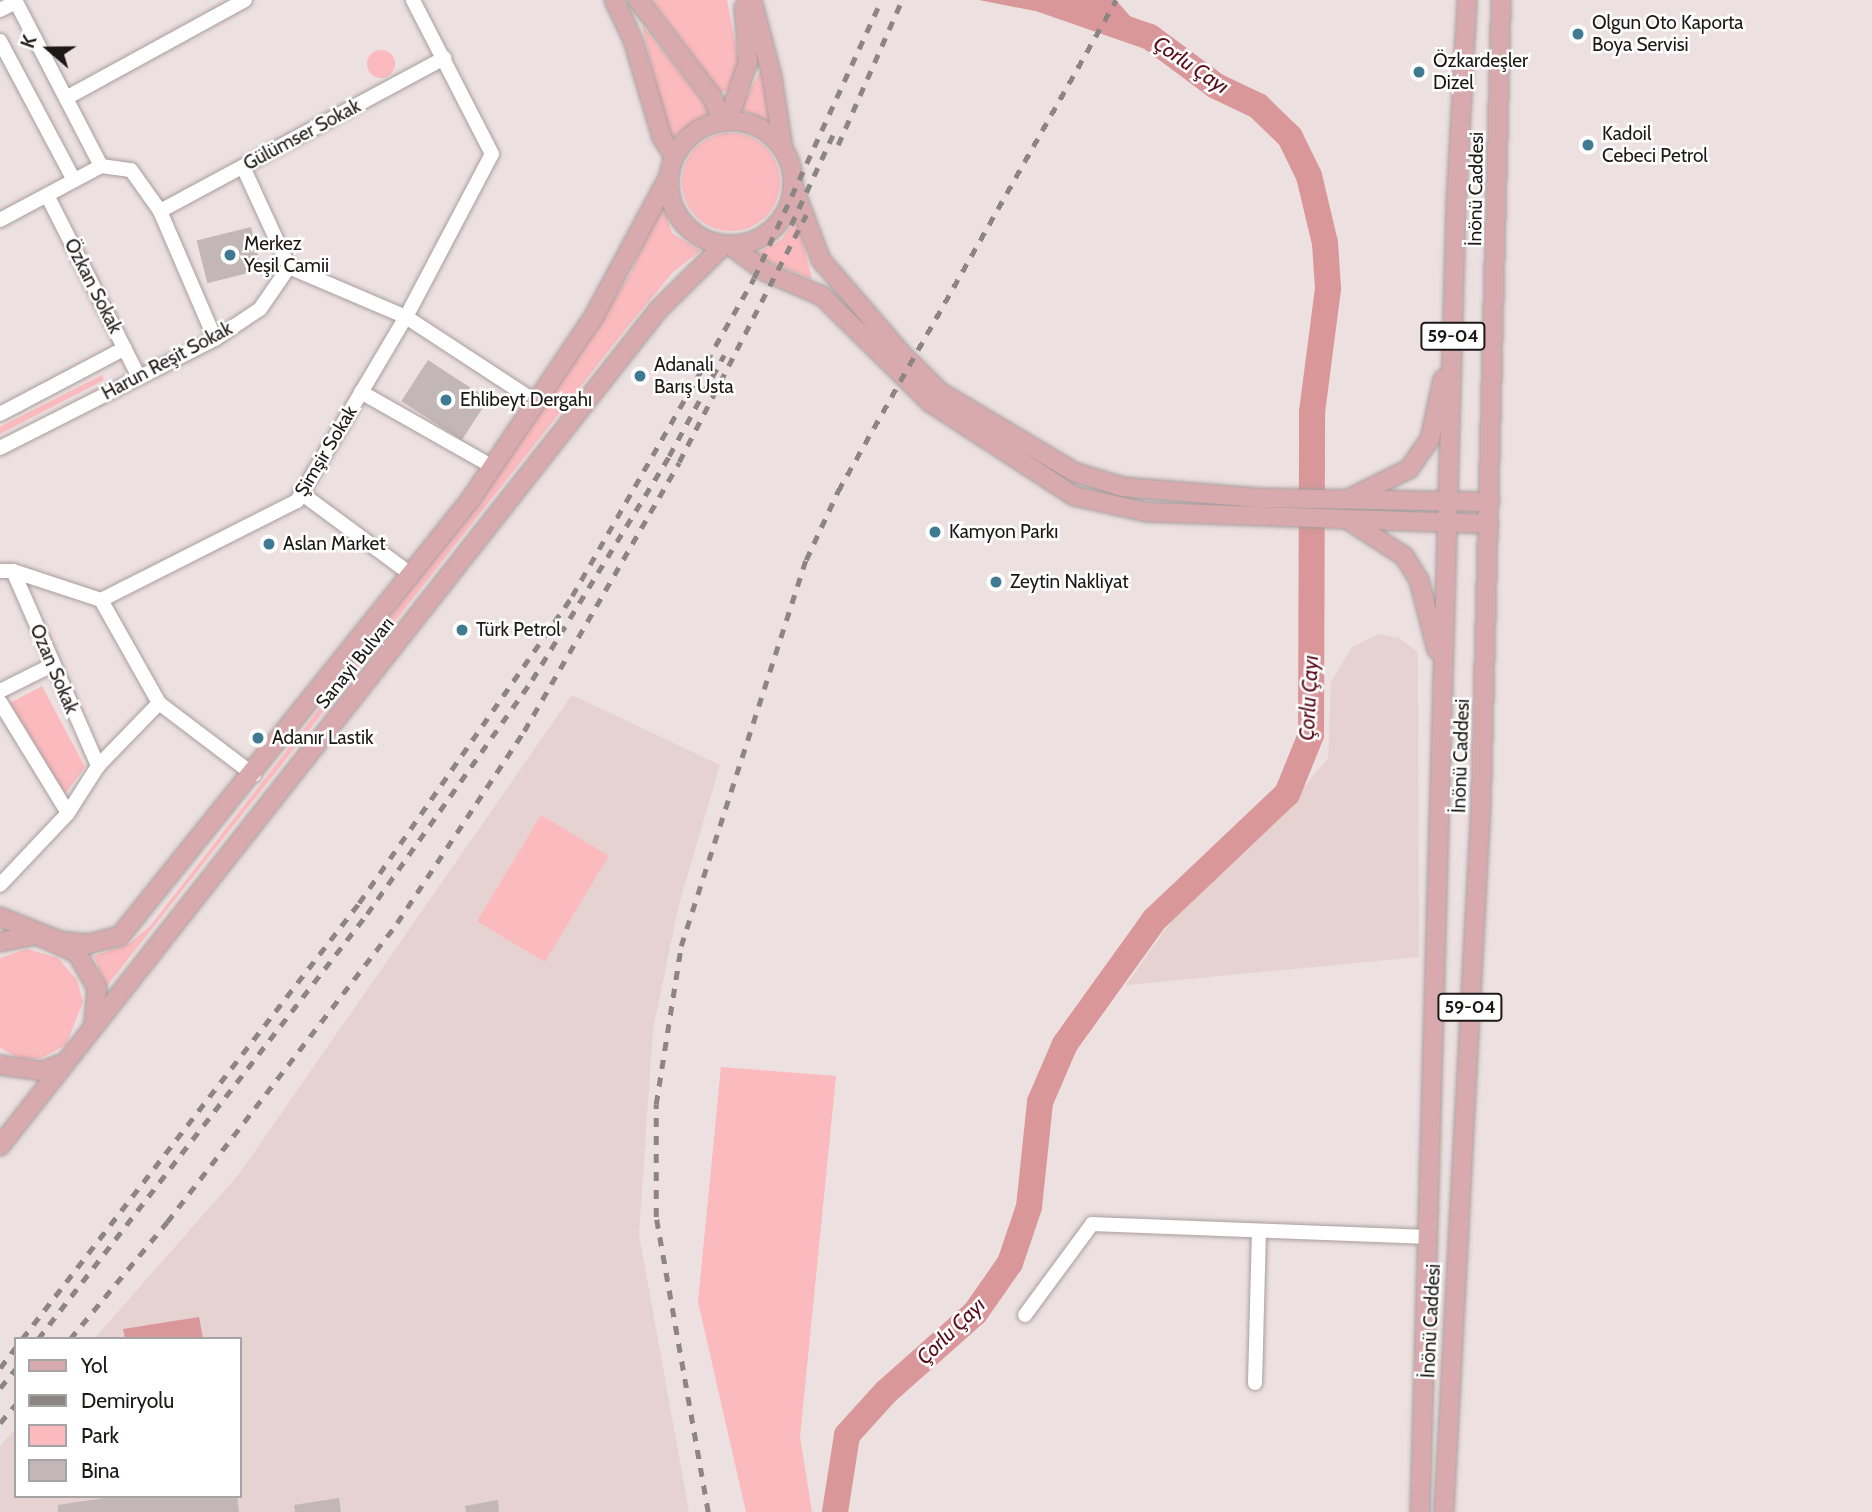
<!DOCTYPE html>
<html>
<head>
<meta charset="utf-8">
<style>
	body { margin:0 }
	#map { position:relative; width:1872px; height:1512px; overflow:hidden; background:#ece0e0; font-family:Cabin,sans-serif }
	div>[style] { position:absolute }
	.built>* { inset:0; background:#e7d2d2 }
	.green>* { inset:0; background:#fbbabd; transform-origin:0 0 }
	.round { border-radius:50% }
	.water>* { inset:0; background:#d9979a }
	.river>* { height:26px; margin:-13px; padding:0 13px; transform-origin:13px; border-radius:13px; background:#d9979a }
	.building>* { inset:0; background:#c2b6b6; transform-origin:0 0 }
	.roads { filter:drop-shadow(0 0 2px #a99d9d) drop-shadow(0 0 2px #a99d9d) }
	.minor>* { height:14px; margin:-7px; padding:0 7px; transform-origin:7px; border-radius:7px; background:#fff }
	.major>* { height:18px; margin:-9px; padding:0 9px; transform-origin:9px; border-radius:9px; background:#d8aaad }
	.major>.ring { margin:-9px; padding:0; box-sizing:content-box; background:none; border:18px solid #d8aaad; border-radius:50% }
	.rail>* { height:4.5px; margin-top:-2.25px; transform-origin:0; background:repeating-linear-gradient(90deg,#8d8484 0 9px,transparent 0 18px) }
	.dots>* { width:19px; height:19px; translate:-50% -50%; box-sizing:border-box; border:4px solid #fff; border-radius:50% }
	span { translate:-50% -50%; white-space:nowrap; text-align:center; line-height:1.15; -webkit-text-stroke:5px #fff; paint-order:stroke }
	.shield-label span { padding:2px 5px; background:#fff; border:2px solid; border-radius:5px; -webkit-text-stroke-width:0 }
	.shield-label { font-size:18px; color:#1d1818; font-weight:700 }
	.poi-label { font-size:19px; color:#1d1818 }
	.left { translate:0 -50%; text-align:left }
	.street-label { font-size:19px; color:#1d1818 }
	.water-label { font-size:21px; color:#5a0c1b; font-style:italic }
	.legend { position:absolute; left:14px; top:1337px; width:228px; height:161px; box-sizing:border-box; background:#fff; border:2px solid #a5a3a3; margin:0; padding:9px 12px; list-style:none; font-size:21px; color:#1d1818 }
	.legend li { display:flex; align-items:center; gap:14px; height:35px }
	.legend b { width:35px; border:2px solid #a5a3a3 }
	.north { position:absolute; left:14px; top:14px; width:70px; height:70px; -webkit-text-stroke:5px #fff; paint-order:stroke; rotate:290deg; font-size:19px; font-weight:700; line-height:28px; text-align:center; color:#1d1818 }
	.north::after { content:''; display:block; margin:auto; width:24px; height:32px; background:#1d1818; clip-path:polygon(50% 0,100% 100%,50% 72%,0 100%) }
</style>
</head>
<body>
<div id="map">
	<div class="built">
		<i style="clip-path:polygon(1378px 634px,1399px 638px,1418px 652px,1419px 957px,1126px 985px,1235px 831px,1305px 786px,1328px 758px,1331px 682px,1352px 647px)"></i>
		<i style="clip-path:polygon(572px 695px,720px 765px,679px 904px,653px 1030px,639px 1234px,689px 1512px,0 1512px,0 1446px,16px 1428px,16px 1496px,240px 1496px,240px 1339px,94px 1339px,239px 1174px)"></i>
	</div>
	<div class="green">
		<i style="clip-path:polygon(651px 0,727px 0,739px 63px,728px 91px,720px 92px)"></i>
		<i style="clip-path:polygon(642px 25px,711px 111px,668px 141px,668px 140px)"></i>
		<i class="round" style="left:367px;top:50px;width:28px;height:28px"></i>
		<i style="clip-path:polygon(761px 70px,773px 123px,740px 109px)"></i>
		<i class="round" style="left:682px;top:133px;width:98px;height:98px"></i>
		<i style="clip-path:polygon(661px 198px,672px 233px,700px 251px,673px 272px,625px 330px,106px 987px,94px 956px,130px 943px,150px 926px,373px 640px,575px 360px,631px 273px)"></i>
		<i style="clip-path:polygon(797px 219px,812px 279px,754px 255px,781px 240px)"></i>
		<i style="clip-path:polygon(102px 375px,104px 380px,0 434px,0 427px)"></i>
		<i style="clip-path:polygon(42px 686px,85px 767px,65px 794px,10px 703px)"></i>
		<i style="left:541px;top:815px;width:79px;height:124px;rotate:31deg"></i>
		<i style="clip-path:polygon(27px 949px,58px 958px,77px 980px,83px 1002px,66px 1045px,41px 1058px,21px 1059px,0 1048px,0 958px)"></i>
		<i style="clip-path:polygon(721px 1067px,836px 1076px,800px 1437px,812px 1512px,746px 1512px,698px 1302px)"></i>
	</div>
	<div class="water">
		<i style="clip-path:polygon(979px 0,1116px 0,1135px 22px,1127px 29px)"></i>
		<i style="clip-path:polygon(199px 1317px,203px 1339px,125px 1339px,123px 1329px)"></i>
	</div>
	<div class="river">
		<i style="left:835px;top:1512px;width:78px;rotate:-81.1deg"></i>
		<i style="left:847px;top:1435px;width:58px;rotate:-47.8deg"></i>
		<i style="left:886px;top:1392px;width:119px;rotate:-41.6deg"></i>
		<i style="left:975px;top:1313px;width:61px;rotate:-55deg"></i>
		<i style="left:1010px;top:1263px;width:59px;rotate:-71.3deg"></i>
		<i style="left:1029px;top:1207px;width:106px;rotate:-84deg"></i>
		<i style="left:1040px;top:1102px;width:63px;rotate:-66.7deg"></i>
		<i style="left:1065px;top:1044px;width:153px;rotate:-54.3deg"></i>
		<i style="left:1154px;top:920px;width:183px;rotate:-43.5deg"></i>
		<i style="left:1287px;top:794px;width:64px;rotate:-67.9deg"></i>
		<i style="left:1311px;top:735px;width:323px;rotate:-89.8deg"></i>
		<i style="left:1312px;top:412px;width:125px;rotate:-82.6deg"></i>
		<i style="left:1328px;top:288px;width:45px;rotate:-93.8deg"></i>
		<i style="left:1325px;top:243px;width:69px;rotate:-103.4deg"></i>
		<i style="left:1309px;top:176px;width:43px;rotate:-116deg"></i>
		<i style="left:1290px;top:137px;width:45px;rotate:-135.9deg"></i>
		<i style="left:1258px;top:106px;width:47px;rotate:-154.5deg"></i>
		<i style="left:1216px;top:86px;width:82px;rotate:-143.4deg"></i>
		<i style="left:1150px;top:37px;width:112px;rotate:-160.8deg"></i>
	</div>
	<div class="building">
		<i style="left:251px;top:227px;width:44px;height:56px;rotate:76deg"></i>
		<i style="left:428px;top:360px;width:72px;height:49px;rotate:33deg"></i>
		<i style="clip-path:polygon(117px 1496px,237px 1496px,239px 1512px,58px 1512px,58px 1505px)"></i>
		<i style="clip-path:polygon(339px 1498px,341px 1512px,295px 1512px,294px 1505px)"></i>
		<i style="clip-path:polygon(498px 1500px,499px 1512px,466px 1512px,465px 1506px)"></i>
	</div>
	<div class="roads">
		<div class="minor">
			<i style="left:15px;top:0;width:187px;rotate:62.6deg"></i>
			<i style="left:101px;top:166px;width:30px;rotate:8deg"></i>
			<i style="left:131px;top:170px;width:50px;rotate:54.7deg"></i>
			<i style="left:160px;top:211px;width:139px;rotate:66.7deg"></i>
			<i style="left:0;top:10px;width:18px;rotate:-27deg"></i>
			<i style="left:0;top:41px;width:157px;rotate:62deg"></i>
			<i style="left:66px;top:98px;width:204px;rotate:-28.7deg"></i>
			<i style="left:243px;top:167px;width:110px;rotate:65.3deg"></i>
			<i style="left:47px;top:195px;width:204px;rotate:63.2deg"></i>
			<i style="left:160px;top:211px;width:323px;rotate:-28.3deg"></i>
			<i style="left:0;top:220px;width:115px;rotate:-28.1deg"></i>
			<i style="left:361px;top:392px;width:152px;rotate:29.6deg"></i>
			<i style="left:0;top:414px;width:141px;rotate:-27.8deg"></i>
			<i style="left:0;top:448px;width:241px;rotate:-26.9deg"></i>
			<i style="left:215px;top:339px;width:54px;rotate:-33.7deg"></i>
			<i style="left:260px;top:309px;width:51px;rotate:-55.4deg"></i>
			<i style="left:289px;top:267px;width:127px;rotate:23.1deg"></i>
			<i style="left:406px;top:317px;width:155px;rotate:33.2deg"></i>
			<i style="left:301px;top:493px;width:138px;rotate:36.5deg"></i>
			<i style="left:0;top:571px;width:13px"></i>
			<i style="left:13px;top:571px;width:93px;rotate:18.2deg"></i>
			<i style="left:101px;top:600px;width:220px;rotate:-26.8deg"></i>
			<i style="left:297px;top:501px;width:214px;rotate:-59.4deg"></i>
			<i style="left:406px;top:317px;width:184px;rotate:-62.2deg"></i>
			<i style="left:492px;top:154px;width:173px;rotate:-117.2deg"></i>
			<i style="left:13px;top:571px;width:213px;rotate:66.4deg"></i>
			<i style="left:101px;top:600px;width:118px;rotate:60.6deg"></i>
			<i style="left:159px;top:703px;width:119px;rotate:37.2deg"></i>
			<i style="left:0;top:691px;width:56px;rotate:-26.6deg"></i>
			<i style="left:0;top:702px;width:130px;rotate:58.5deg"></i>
			<i style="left:0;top:885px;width:99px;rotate:-46.6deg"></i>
			<i style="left:68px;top:813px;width:56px;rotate:-57.4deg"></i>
			<i style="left:98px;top:766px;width:88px;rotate:-45.9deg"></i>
			<i style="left:1025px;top:1315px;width:113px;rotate:-53.6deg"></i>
			<i style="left:1092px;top:1224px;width:336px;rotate:2.2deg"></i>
			<i style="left:1255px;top:1383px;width:152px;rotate:-88.5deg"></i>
		</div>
		<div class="major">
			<i style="left:614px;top:0;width:44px;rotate:64.6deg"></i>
			<i style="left:633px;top:40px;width:102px;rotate:73.5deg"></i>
			<i style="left:662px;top:138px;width:22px;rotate:56deg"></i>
			<i style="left:638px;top:0;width:123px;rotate:52.6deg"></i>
			<i style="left:713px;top:98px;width:26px;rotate:69deg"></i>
			<i style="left:752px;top:0;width:79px;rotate:75.3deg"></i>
			<i style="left:772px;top:76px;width:73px;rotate:81.3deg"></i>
			<i style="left:728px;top:121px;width:62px;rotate:-71.3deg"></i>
			<i style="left:748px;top:62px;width:55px;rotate:-94.2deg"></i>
			<i class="ring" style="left:669px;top:121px;width:106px;height:106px"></i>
			<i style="left:793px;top:186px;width:79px;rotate:69.3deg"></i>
			<i style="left:821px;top:260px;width:121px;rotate:49.3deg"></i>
			<i style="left:900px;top:352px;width:57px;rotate:45deg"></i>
			<i style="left:940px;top:392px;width:156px;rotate:30.8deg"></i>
			<i style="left:1074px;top:472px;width:51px;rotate:17deg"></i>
			<i style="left:1123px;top:487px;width:136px;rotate:4.6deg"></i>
			<i style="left:1259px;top:498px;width:231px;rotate:1deg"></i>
			<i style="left:730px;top:245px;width:45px;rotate:36.9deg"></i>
			<i style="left:766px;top:272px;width:61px;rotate:23.2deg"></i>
			<i style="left:822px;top:296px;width:153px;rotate:44.5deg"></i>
			<i style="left:931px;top:403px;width:171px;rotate:33deg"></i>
			<i style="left:1074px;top:496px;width:74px;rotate:12.5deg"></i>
			<i style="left:1146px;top:512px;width:343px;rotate:2deg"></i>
			<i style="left:1352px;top:497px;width:64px;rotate:-26.2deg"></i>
			<i style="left:1409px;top:469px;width:37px;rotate:-55deg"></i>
			<i style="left:1430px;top:439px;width:61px;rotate:-77.8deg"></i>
			<i style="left:1351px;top:522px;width:63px;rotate:32.7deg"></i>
			<i style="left:1404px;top:556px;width:28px;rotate:58deg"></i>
			<i style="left:1419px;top:580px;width:72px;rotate:75.6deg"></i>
			<i style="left:0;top:917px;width:65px;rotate:21.8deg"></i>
			<i style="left:60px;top:941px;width:28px;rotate:6deg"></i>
			<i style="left:88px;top:944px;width:33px;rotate:-14deg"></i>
			<i style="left:120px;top:936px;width:559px;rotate:-51.24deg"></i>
			<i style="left:470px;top:500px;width:222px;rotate:-56deg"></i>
			<i style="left:594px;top:316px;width:159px;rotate:-61.8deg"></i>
			<i style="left:0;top:942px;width:38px;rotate:-11deg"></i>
			<i style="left:37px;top:935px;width:44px;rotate:24.2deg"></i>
			<i style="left:77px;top:953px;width:40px;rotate:60.3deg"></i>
			<i style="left:97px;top:988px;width:37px;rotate:95deg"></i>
			<i style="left:0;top:1065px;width:42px;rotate:8.1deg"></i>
			<i style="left:42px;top:1071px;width:23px;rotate:-20deg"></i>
			<i style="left:0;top:1146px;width:1064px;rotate:-51.79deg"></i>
			<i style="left:658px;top:310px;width:93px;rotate:-44.6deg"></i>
			<i style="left:1420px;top:1512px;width:1307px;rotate:-88.42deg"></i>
			<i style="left:1456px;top:205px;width:205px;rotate:-86.9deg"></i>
			<i style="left:1444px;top:1512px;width:710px;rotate:-87.01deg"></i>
			<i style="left:1481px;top:803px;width:803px;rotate:-88.57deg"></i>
		</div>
	</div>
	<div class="rail">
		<i style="left:838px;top:145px;width:158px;rotate:-66.2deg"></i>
		<i style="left:791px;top:225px;width:105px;rotate:-65.1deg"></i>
		<i style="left:22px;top:1339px;width:551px;rotate:-52.3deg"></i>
		<i style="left:359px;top:903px;width:374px;rotate:-55.2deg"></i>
		<i style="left:572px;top:596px;width:366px;rotate:-60.2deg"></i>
		<i style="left:754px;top:278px;width:306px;rotate:-65.4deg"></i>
		<i style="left:38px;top:1339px;width:537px;rotate:-52.26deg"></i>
		<i style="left:367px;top:914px;width:286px;rotate:-54.8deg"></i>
		<i style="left:532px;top:680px;width:263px;rotate:-58.5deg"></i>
		<i style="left:669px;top:456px;width:115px;rotate:-61.4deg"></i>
		<i style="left:70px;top:1339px;width:152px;rotate:-50.3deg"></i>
		<i style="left:167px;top:1222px;width:377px;rotate:-52.4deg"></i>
		<i style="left:397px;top:923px;width:230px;rotate:-56.5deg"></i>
		<i style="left:524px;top:731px;width:310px;rotate:-60deg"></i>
		<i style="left:679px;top:462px;width:278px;rotate:-62.8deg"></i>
		<i style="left:0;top:1368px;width:26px;rotate:-53deg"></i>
		<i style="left:0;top:1388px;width:26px;rotate:-51deg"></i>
		<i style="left:0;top:1423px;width:25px;rotate:-50deg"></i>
		<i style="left:708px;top:1512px;width:300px;rotate:-100deg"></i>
		<i style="left:656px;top:1217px;width:113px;rotate:-90deg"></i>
		<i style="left:656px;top:1104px;width:160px;rotate:-81deg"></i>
		<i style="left:681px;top:946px;width:406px;rotate:-72.1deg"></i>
		<i style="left:806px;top:560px;width:76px;rotate:-65.1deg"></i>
		<i style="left:838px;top:491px;width:564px;rotate:-60.48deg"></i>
	</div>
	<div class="dots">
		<i style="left:1578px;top:34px;background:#3f7a92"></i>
		<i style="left:1419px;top:72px;background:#3f7a92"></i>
		<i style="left:1588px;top:145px;background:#3f7a92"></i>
		<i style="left:230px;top:255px;background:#3f7a92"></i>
		<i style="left:640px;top:376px;background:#3f7a92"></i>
		<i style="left:446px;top:400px;background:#3f7a92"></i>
		<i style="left:935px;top:532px;background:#3f7a92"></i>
		<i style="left:269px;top:544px;background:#3f7a92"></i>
		<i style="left:996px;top:582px;background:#3f7a92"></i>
		<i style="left:462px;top:630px;background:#3f7a92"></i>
		<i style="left:258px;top:738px;background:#3f7a92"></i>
	</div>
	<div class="shield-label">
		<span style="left:1453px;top:336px">59-04</span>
		<span style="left:1470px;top:1007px">59-04</span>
	</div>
	<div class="poi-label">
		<span class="left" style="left:1592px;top:34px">Olgun Oto Kaporta<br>Boya Servisi</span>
		<span class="left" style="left:1433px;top:72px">Özkardeşler<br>Dizel</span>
		<span class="left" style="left:1602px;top:145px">Kadoil<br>Cebeci Petrol</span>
		<span class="left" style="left:244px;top:255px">Merkez<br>Yeşil Camii</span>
		<span class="left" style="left:654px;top:376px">Adanalı<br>Barış Usta</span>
		<span class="left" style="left:460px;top:400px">Ehlibeyt Dergahı</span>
		<span class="left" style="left:949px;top:532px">Kamyon Parkı</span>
		<span class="left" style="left:283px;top:544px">Aslan Market</span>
		<span class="left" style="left:1010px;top:582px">Zeytin Nakliyat</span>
		<span class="left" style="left:476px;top:630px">Türk Petrol</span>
		<span class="left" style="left:272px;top:738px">Adanır Lastik</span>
	</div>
	<div class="street-label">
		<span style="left:302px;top:135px;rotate:-28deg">Gülümser Sokak</span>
		<span style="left:1476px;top:189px;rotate:-89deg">İnönü Caddesi</span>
		<span style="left:93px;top:286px;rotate:63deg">Özkan Sokak</span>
		<span style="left:167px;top:361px;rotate:-28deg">Harun Reşit Sokak</span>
		<span style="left:326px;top:451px;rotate:-59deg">Şimşir Sokak</span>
		<span style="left:355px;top:663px;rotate:-51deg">Sanayi Bulvarı</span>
		<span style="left:54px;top:669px;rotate:67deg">Ozan Sokak</span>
		<span style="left:1461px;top:756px;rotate:-88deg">İnönü Caddesi</span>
		<span style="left:1431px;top:1321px;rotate:-87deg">İnönü Caddesi</span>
	</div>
	<div class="water-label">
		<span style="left:1191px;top:65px;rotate:34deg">Çorlu Çayı</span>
		<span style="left:1309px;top:698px;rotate:-87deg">Çorlu Çayı</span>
		<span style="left:951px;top:1331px;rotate:-44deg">Çorlu Çayı</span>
	</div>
	<ul class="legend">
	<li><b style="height:9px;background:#d8aaad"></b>Yol</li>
	<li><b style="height:9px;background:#8d8484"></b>Demiryolu</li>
	<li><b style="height:19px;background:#fbbabd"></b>Park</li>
	<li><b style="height:19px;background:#c2b6b6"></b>Bina</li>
	</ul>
	<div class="north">K</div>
</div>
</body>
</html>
